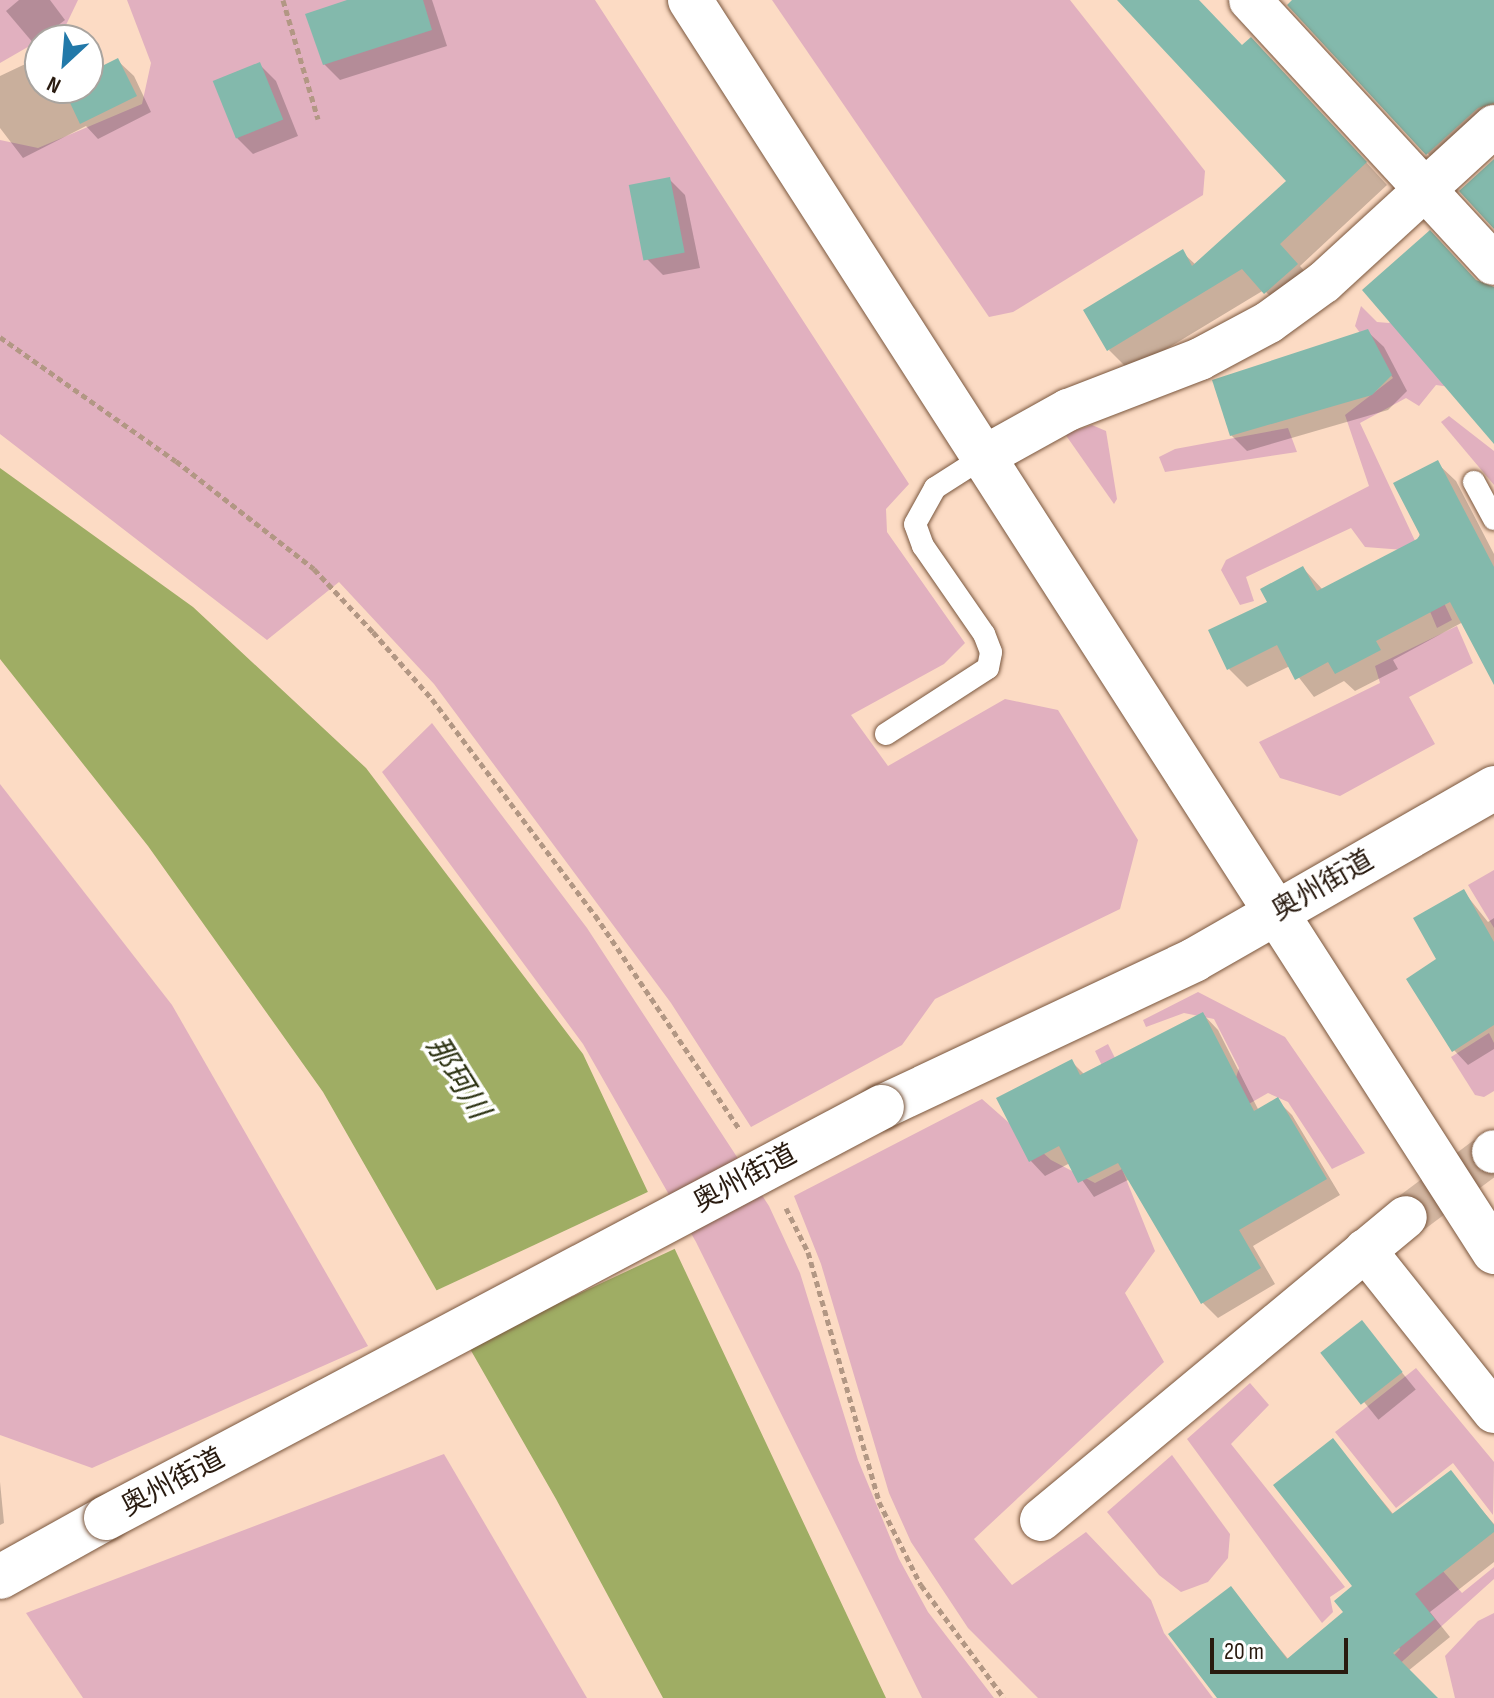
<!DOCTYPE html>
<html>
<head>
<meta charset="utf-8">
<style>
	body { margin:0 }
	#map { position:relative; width:1494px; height:1698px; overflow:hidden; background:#fcdbc4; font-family:"Sofia Sans Condensed","Noto Sans JP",sans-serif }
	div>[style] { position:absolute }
	.green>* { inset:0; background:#e1b0bf }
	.water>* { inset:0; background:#9fad64 }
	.pier>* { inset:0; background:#fcdbc4; transform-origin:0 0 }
	.shadow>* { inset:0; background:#0003; transform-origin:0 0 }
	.building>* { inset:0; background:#83b9ac; transform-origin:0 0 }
	.minor-tunnel>* { height:42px; margin-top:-21px; transform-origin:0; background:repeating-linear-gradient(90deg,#d2b5a0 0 42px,transparent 0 63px) }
	.path>* { height:5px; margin-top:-2.5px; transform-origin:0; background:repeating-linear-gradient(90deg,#b29784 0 6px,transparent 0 10px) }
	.roads { filter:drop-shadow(0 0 2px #7a573e) drop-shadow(0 0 2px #7a573e) }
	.service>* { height:22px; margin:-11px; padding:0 11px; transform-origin:11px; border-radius:11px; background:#fff }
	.minor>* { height:42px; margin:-21px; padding:0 21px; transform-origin:21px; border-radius:21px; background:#fff }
	.tertiary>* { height:44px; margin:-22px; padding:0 22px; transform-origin:22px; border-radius:22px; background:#fff }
	.primary>* { height:44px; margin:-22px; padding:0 22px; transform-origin:22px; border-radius:22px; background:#fff }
	.bridges { filter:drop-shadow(0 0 2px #7a573e) drop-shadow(0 0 2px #7a573e) }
	.primary-bridge>* { height:44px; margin:-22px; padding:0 22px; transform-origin:22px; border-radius:22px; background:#fff }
	span { translate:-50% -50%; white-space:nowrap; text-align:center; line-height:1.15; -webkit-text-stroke:7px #fff; paint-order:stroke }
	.street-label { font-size:28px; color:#291b10 }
	.water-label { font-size:30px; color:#2d3313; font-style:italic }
	.north { position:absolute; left:24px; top:24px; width:80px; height:80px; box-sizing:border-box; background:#fff; border:2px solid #a9a49f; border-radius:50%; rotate:206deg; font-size:22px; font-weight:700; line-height:32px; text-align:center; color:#291b10 }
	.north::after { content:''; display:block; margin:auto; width:28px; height:36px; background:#2279a9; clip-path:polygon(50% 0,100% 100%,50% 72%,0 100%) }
	.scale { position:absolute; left:1210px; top:1638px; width:138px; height:36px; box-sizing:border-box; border:4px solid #291b10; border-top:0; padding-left:10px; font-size:24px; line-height:28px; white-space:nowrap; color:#291b10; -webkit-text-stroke:6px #fff; paint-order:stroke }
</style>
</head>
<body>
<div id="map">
	<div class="green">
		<i style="clip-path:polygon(0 0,78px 0,66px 25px,0 63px)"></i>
		<i style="clip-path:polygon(127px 0,595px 0,909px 484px,886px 509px,887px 532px,965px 643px,944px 664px,851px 715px,888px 766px,1005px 699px,1058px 710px,1138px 840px,1120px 909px,935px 999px,902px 1045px,751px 1127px,671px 1003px,434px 684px,339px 582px,267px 640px,0 434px,0 140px,38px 148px,142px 104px,151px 63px)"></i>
		<i style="clip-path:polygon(772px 0,1070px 0,1205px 171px,1203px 195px,1013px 312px,989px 317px)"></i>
		<i style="clip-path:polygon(1413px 302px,1457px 388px,1436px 385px,1419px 406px,1406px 398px,1360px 423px,1452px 620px,1437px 628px,1404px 550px,1365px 547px,1351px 528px,1246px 577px,1254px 601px,1240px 605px,1221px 570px,1226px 560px,1369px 486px,1345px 415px,1393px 378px,1355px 326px,1361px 306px,1377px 322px,1389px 323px)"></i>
		<i style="clip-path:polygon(1449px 416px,1494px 451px,1494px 485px,1441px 422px)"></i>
		<i style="clip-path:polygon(1092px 425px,1106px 431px,1117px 499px,1114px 504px,1065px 434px)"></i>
		<i style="clip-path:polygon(1288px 428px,1297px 452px,1165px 472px,1159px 457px,1175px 449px)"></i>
		<i style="clip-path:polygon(1457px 626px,1473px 663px,1409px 697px,1435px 744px,1340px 796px,1280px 778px,1259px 742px,1380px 683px,1375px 666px)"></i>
		<i style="clip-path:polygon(432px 723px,587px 928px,769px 1206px,800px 1273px,858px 1460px,899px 1559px,928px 1612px,994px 1698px,922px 1698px,696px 1242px,583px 1044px,382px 772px)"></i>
		<i style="clip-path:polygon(0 784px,172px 1005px,368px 1346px,92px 1468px,0 1435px)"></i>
		<i style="clip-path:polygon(1494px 870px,1494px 928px,1468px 885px)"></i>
		<i style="clip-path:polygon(1198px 992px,1285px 1037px,1365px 1153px,1332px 1169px,1288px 1102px,1268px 1093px,1212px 1125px,1202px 1138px,1143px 1164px,1130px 1155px,1106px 1113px,1118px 1099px,1095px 1051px,1108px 1044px,1143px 1114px,1155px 1123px,1234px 1084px,1239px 1068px,1214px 1019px,1184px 1013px,1146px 1027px,1143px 1020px)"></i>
		<i style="clip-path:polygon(1489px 1033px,1494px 1043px,1494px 1091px,1484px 1097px,1475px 1095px,1451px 1057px)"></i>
		<i style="clip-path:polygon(982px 1099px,1051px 1160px,1095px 1183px,1122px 1169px,1155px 1251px,1125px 1293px,1164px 1362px,974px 1539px,1012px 1585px,1086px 1532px,1151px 1600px,1164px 1633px,1213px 1698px,1038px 1698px,968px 1628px,911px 1542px,889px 1493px,821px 1264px,794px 1196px)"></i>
		<i style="clip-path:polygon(1416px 1368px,1494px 1462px,1493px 1515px,1453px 1463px,1396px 1508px,1335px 1432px)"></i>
		<i style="clip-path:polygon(1250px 1383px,1269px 1405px,1231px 1444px,1345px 1587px,1330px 1597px,1333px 1612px,1322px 1623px,1187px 1439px)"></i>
		<i style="clip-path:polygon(444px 1454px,587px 1698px,83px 1698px,26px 1613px)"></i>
		<i style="clip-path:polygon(1172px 1455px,1230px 1534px,1228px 1558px,1208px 1582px,1181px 1592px,1159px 1575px,1107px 1512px)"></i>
		<i style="clip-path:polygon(1435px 1562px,1462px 1593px,1494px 1567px,1494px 1579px,1395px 1668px,1353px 1698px,1400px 1649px,1372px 1609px)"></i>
		<i style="clip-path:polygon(1494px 1613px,1494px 1698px,1455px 1698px,1445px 1656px,1478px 1621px)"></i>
	</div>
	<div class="water">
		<i style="clip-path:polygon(0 468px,193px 607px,366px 768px,583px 1054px,886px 1698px,663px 1698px,556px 1499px,323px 1092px,148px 846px,0 659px)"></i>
	</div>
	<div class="pier">
		<i style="left:652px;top:1190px;width:63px;height:241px;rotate:65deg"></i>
	</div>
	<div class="shadow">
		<i style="clip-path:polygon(19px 0,50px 0,65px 20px,34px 44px,6px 11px)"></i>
		<i style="clip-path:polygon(353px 0,432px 0,447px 46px,340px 80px,324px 64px)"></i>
		<i style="clip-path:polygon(1120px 0,1198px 0,1242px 47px,1272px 60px,1387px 185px,1300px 266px,1318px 286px,1287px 313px,1264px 290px,1130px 371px,1109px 350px,1182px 252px,1196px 265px,1288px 181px)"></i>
		<i style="clip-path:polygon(1295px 0,1494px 0,1494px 127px,1443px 170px,1290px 5px)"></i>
		<i style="clip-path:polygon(40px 57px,40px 88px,88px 88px,88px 76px,118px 61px,134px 76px,151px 112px,98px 139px,86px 126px,23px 158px,0 128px,0 76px)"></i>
		<i style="clip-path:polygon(260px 65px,276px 81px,298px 136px,253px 154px,237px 138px)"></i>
		<i style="clip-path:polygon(669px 179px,685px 195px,700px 268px,663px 275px,647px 259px)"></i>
		<i style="clip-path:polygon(1368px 332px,1384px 347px,1407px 391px,1388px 410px,1247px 451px,1231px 435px)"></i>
		<i style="clip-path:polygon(1437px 463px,1456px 481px,1494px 554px,1494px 681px,1463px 622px,1393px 660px,1398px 669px,1355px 691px,1344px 681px,1314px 697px,1290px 666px,1247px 687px,1229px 669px,1270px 603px,1303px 568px,1323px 590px,1418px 541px)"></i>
		<i style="clip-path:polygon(1464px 892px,1488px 922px,1494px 918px,1494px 1049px,1468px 1065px,1454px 1050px,1438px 960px)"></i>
		<i style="clip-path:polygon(1203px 1014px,1218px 1030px,1259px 1111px,1277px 1100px,1292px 1115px,1340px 1195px,1253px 1246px,1275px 1284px,1218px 1318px,1203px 1303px,1130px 1179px,1094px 1197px,1070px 1163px,1045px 1176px,1030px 1160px,1072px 1062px,1085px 1075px)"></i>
		<i style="left:1361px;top:1322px;width:87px;height:48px;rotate:51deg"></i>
		<i style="clip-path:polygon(1333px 1441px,1394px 1515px,1450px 1473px,1494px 1524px,1494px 1562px,1430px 1612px,1450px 1637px,1408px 1671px,1435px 1698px,1220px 1698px,1231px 1589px,1289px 1660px,1346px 1612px,1355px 1586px)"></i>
		<i style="clip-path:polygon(0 1482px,4px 1523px,0 1525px)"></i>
	</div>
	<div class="building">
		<i style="clip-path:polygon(347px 0,423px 0,432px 30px,323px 65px,305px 14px)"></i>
		<i style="clip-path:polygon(1117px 0,1199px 0,1242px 45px,1251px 37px,1367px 162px,1280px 244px,1298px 264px,1264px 294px,1242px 269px,1107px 351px,1083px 310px,1183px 249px,1192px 266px,1286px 181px)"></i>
		<i style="clip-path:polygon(1292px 0,1494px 0,1494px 103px,1478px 108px,1426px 155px,1287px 5px)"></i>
		<i style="clip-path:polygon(118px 58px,137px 96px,80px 124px,63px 88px,88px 88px,88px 73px)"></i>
		<i style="left:260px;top:62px;width:62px;height:51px;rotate:68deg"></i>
		<i style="clip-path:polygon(1494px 159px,1494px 229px,1459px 191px)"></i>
		<i style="left:670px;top:177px;width:77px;height:42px;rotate:79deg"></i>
		<i style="clip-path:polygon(1430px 230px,1476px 280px,1494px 287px,1494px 444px,1362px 290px)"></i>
		<i style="clip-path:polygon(1368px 329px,1392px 375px,1372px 395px,1230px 436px,1212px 380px)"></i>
		<i style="clip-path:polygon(1438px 460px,1494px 567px,1494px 685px,1450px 602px,1376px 641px,1381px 650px,1335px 674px,1328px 662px,1295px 680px,1277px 645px,1227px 670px,1208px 630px,1267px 602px,1260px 589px,1303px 566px,1317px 591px,1417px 539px,1420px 535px,1393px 483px)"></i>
		<i style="clip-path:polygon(1464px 889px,1494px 942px,1494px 1025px,1452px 1052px,1406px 979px,1436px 959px,1413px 918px)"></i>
		<i style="clip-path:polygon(1203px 1012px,1254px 1111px,1278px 1097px,1327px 1179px,1239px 1230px,1261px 1268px,1201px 1304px,1118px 1163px,1078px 1183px,1059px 1146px,1029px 1162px,996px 1098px,1072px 1059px,1080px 1075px)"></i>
		<i style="left:1362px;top:1320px;width:66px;height:53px;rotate:52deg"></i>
		<i style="clip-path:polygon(1333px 1438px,1392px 1514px,1451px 1470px,1494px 1525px,1494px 1532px,1415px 1594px,1435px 1619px,1393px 1653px,1438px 1698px,1217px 1698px,1168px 1634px,1231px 1586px,1287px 1659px,1343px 1612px,1334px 1601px,1352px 1586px,1273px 1485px)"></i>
	</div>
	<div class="minor-tunnel">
		<i style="left:1406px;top:1217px;width:109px;rotate:-36.8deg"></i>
	</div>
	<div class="path">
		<i style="left:283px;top:0;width:124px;rotate:73.6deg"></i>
		<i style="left:0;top:337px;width:215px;rotate:35.2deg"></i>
		<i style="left:176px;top:461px;width:175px;rotate:38deg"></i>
		<i style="left:314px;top:569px;width:86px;rotate:46.9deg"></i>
		<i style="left:373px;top:632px;width:89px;rotate:48.6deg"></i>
		<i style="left:432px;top:699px;width:271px;rotate:53deg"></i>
		<i style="left:595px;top:915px;width:259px;rotate:56deg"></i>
		<i style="left:786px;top:1208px;width:49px;rotate:63.4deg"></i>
		<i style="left:808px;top:1252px;width:260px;rotate:74.1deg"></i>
		<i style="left:879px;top:1502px;width:93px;rotate:63.2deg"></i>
		<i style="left:921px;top:1585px;width:140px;rotate:53.7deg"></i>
	</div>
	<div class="roads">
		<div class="service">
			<i style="left:1474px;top:482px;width:42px;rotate:61.6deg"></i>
			<i style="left:886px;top:734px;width:121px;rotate:-32.9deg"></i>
			<i style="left:988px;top:668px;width:16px;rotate:-79deg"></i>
			<i style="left:991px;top:652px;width:19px;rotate:-111deg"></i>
			<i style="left:984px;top:634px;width:107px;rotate:-124.7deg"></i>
			<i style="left:923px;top:546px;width:23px;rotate:-110deg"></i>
			<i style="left:915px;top:524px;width:41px;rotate:-60.9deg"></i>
			<i style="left:935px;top:488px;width:59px;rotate:-32.6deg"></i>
		</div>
		<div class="minor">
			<i style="left:1250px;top:0;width:359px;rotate:47.3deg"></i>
			<i style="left:985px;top:456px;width:95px;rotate:-29deg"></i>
			<i style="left:1068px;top:410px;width:142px;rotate:-21.1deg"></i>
			<i style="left:1200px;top:359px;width:78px;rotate:-28.2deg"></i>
			<i style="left:1269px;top:322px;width:68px;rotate:-36deg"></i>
			<i style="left:1324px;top:282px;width:231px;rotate:-42.5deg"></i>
			<i style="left:1493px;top:1152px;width:1px;rotate:-45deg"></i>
			<i style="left:1365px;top:1250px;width:207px;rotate:51.5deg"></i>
			<i style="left:1041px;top:1520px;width:474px;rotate:-39.7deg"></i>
		</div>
		<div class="tertiary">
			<i style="left:690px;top:0;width:1488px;rotate:57.29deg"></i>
		</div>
		<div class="primary">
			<i style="left:882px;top:1107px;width:345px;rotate:-25.2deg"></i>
			<i style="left:1194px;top:960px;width:346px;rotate:-29.8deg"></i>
			<i style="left:0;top:1577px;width:121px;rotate:-29.1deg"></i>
		</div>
	</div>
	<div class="bridges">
		<div class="primary-bridge">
			<i style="left:106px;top:1518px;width:878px;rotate:-27.91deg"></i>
		</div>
	</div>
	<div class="street-label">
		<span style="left:1323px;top:886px;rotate:-30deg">奥州街道</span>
		<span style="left:745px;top:1179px;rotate:-28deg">奥州街道</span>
		<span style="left:173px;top:1483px;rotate:-28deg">奥州街道</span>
	</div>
	<div class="water-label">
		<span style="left:457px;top:1078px;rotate:58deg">那珂川</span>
	</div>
	<div class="north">N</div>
	<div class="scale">20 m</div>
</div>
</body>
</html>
